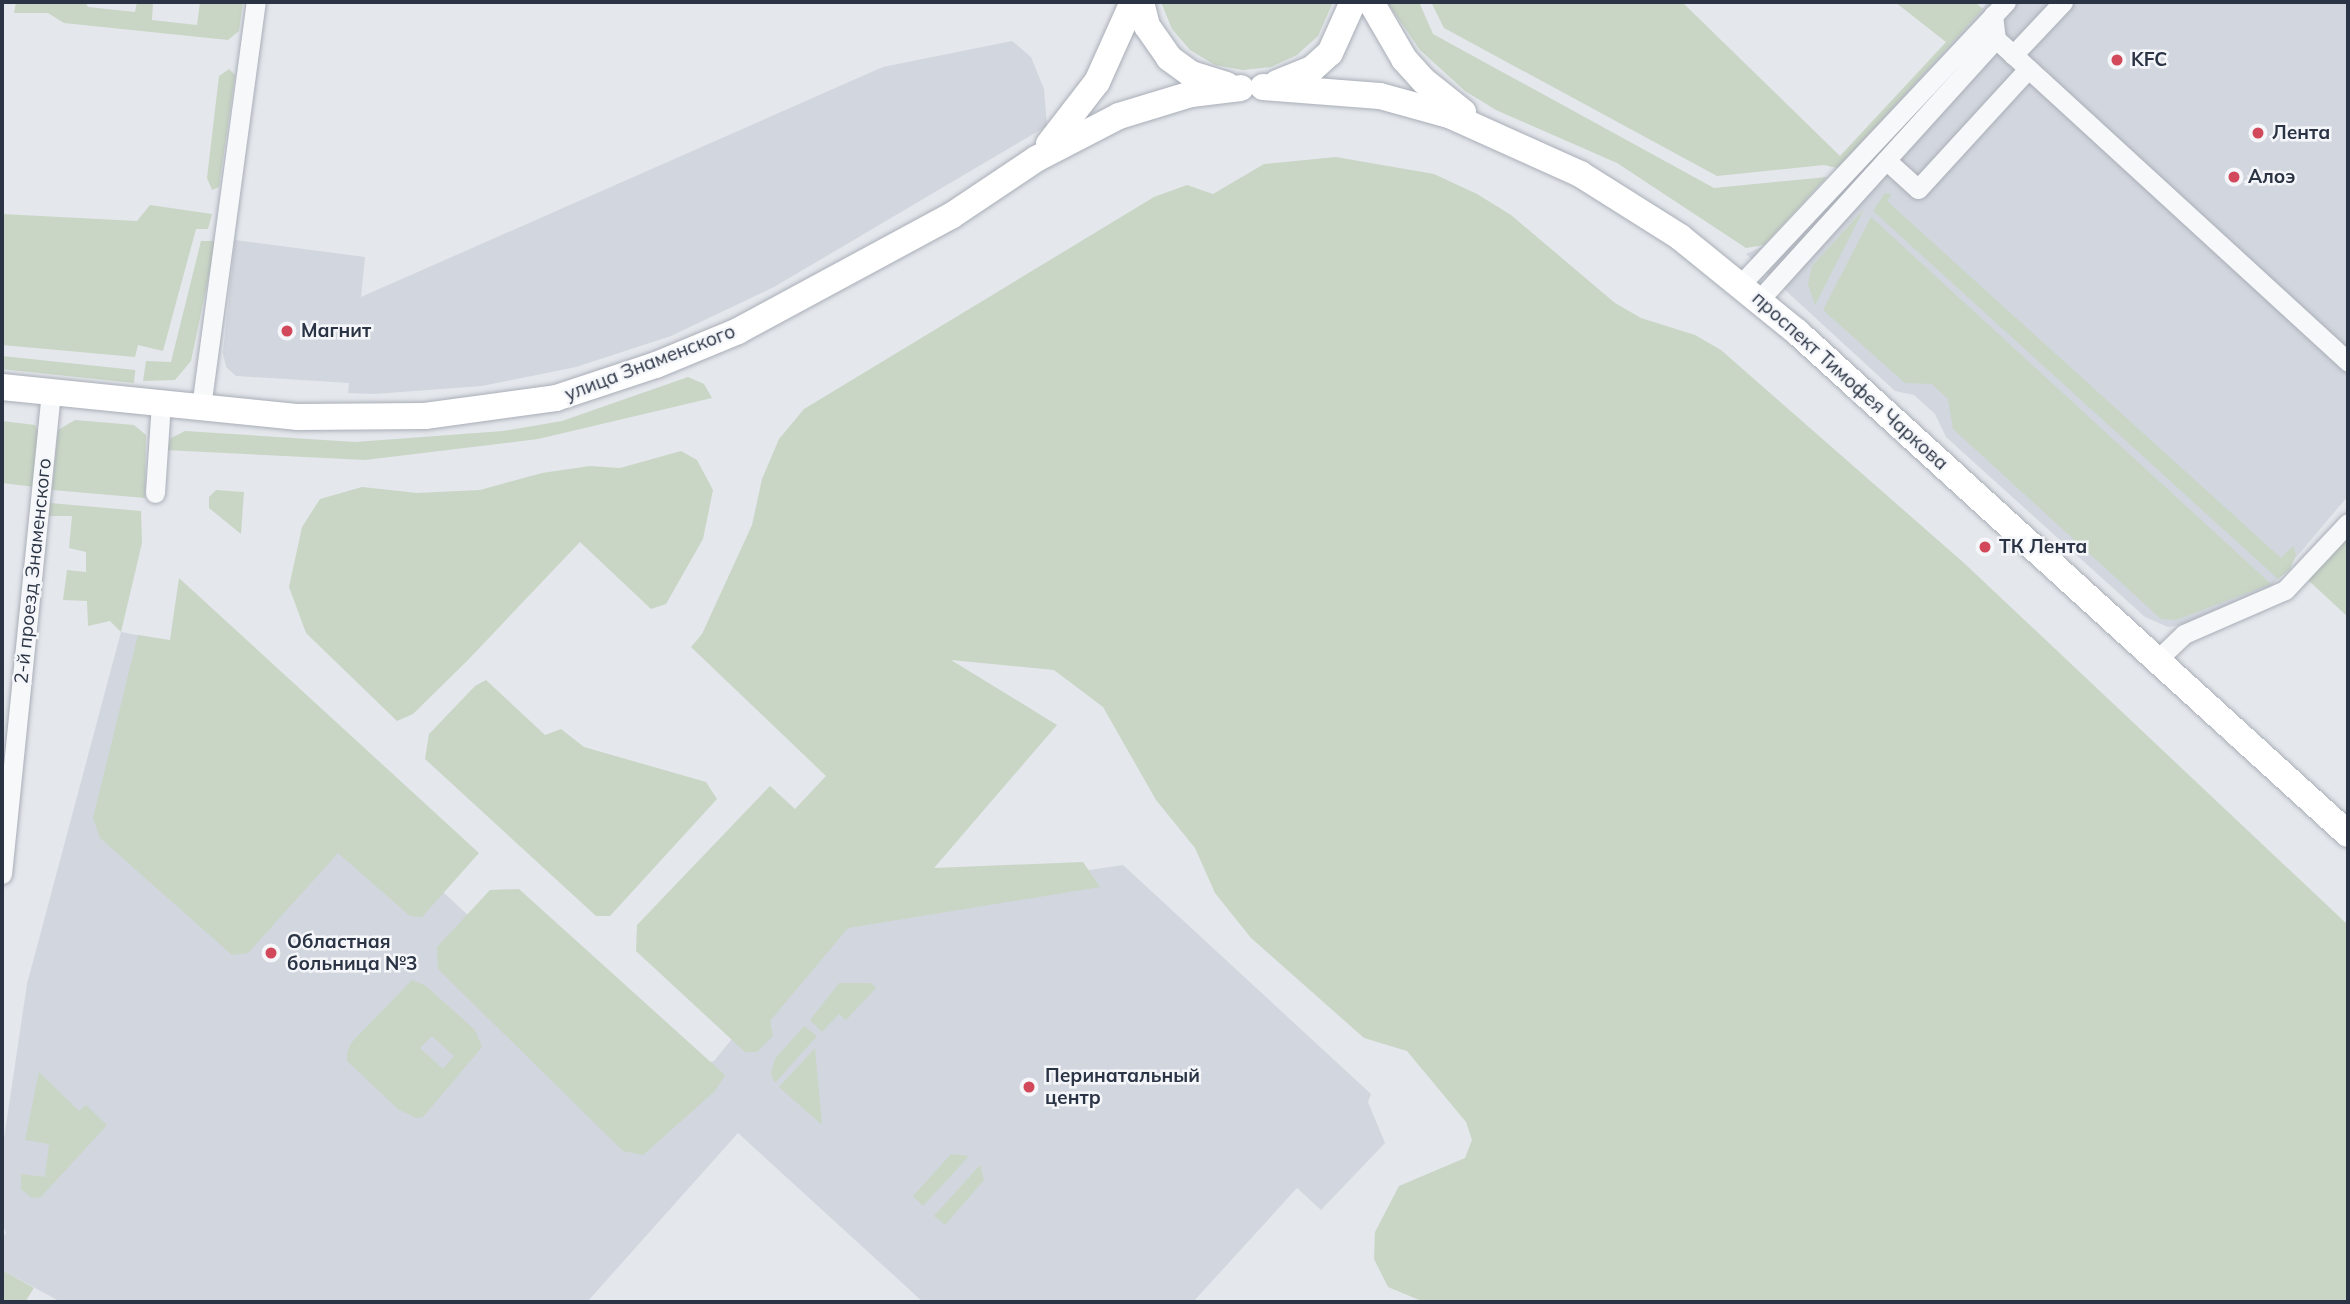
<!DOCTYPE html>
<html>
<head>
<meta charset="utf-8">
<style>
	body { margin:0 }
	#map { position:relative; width:2350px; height:1304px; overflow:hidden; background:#e4e7ec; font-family:Mulish,sans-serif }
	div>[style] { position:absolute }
	.built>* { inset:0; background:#d2d6de }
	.green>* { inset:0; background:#c9d6c5; transform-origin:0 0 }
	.roads { filter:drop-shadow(0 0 2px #a9aeb7) drop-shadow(0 0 2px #a9aeb7) }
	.minor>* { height:19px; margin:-9.5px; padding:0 9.5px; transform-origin:9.5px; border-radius:9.5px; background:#f7f8fa }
	.secondary>* { height:26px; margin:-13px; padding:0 13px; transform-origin:13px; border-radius:13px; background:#fff }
	.dots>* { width:19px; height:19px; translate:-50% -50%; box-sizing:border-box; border:4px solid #f4f6f9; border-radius:50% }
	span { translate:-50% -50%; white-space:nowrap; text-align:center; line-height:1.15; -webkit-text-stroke:5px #f4f6f9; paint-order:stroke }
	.poi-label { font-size:19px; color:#2b3445; font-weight:700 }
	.left { translate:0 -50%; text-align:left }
	.street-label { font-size:19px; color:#2b3445 }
	.frame { position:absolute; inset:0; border:4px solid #2b3445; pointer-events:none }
</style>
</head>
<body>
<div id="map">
	<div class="built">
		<i style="clip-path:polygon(1988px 2px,2348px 2px,2348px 496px,2271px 587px,2185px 624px,2168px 627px,2145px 617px,1946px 437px,1935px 414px,1914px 395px,1895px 391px,1746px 254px,1768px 244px)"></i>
		<i style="clip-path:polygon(1012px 41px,1031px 57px,1044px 89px,1047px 126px,774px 287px,671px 336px,576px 367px,482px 386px,374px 394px,348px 393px,349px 383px,236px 376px,226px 367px,223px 353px,235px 240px,365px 257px,361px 297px,883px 67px)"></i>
		<i style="clip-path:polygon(121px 632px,178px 643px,474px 921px,701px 1064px,714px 1061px,840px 907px,1123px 865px,1371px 1094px,1368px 1102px,1385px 1143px,1321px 1210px,1297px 1188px,1193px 1302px,923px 1302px,738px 1133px,587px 1302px,61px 1302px,2px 1270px,2px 1239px,6px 1233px,2px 1223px,2px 1152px,27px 984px)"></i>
	</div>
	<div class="green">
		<i style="clip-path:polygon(16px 2px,85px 2px,88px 7px,135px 12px,137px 2px,153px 2px,152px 20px,197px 25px,200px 2px,243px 2px,239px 31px,228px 40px,64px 23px,48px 13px,14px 13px)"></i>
		<i style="clip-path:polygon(1161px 2px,1333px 2px,1318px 36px,1297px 55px,1271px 67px,1243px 70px,1215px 65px,1190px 50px,1172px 29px)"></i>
		<i style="clip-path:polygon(1387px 2px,1419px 2px,1433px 34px,1714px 188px,1827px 177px,1764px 245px,1746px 248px,1617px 163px,1496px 110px,1465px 91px,1420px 50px)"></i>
		<i style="clip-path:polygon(1431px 2px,1682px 2px,1840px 156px,1946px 42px,1895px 2px,1975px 2px,1983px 9px,1837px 168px,1824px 165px,1717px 176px,1444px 28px)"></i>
		<i style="clip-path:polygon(229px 69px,235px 75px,219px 187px,212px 190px,207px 178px,219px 76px)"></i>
		<i style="clip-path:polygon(1336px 157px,1434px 174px,1477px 194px,1511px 215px,1615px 303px,1641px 318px,1695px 335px,1721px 350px,1964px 563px,2348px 925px,2348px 1302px,1424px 1302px,1388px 1287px,1374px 1259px,1375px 1232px,1399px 1186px,1465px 1158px,1472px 1140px,1466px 1122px,1407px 1051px,1364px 1038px,1251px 938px,1215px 893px,1195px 848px,1156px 800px,1103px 707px,1054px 670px,951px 660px,1057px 725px,934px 868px,1083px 862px,1100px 887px,848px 928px,770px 1021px,773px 1036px,757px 1052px,745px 1052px,636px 951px,637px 925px,770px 786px,795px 809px,826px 776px,691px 647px,702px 634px,752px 525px,762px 479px,779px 439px,804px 409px,1154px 197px,1187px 185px,1213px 194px,1264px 164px)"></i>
		<i style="clip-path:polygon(1885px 193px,1892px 194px,1887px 201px,2281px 558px,2293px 546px,2296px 555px,2290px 569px,2278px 579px,1873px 211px)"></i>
		<i style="clip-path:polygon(150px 205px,212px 214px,208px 229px,196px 229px,163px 351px,138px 345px,135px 357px,2px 345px,2px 214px,137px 221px)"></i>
		<i style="clip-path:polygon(1864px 209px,1815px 305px,1808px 284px,1812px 266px)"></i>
		<i style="clip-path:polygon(1871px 217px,2271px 584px,2176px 620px,2161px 619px,1953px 429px,1948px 399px,1932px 384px,1905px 383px,1823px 310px)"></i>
		<i style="clip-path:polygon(201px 241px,216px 241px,191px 361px,175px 380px,143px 381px,146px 361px,171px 362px)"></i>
		<i style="left:2px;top:356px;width:134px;height:13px;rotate:6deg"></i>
		<i style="clip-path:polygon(688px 377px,704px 384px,712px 398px,538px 439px,365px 460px,165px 450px,171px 438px,185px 431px,355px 442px,503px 431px,562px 421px)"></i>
		<i style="clip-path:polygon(75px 420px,134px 425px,146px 435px,145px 498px,52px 490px,58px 430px)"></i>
		<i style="clip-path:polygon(2px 421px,35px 425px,39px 434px,35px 487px,2px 483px)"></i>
		<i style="clip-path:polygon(681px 451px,697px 460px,713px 490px,703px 539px,666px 604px,651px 609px,580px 542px,468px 660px,413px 714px,397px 721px,306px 633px,289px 587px,302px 527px,320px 499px,362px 487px,417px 493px,480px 490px,542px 473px,590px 466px,620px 468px)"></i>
		<i style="clip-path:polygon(216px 490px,244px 492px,241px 534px,209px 508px,209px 497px)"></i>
		<i style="clip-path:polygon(50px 503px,141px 511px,142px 543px,121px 632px,110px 621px,88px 626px,87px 601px,63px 600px,67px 570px,86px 572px,86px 552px,69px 548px,72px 516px,49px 516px)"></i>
		<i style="clip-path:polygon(2348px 537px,2348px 617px,2308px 580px)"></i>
		<i style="clip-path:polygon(179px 578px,479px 853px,422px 917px,410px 916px,338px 853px,248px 953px,232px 955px,100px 838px,93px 818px,138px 635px,170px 640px)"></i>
		<i style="clip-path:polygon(486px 680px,545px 735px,561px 729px,584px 747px,706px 782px,717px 799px,610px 916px,596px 916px,425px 759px,429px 734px,475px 686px)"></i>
		<i style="clip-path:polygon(519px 889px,725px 1075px,715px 1091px,643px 1155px,623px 1151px,438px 969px,437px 947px,490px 890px)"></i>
		<i style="clip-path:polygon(evenodd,412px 980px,426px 986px,475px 1030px,482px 1047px,423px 1117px,416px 1118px,398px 1109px,347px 1061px,347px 1053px,351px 1043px,412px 980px,432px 1036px,454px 1056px,443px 1069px,420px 1048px,432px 1036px)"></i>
		<i style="clip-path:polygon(839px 983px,871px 983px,876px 988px,846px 1020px,839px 1014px,822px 1032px,810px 1020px)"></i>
		<i style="clip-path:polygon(804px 1026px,817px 1036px,775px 1083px,771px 1074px,775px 1059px)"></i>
		<i style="clip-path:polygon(815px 1048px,822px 1125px,779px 1087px)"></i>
		<i style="clip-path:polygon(39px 1072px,79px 1111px,86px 1105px,107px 1125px,41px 1197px,32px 1198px,21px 1189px,21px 1174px,45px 1177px,49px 1144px,25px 1140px)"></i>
		<i style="clip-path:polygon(951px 1154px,969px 1156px,923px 1206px,913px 1196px)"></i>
		<i style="clip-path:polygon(980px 1165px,984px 1180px,945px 1225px,934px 1216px)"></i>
		<i style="clip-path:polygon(2px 1270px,34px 1288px,25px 1302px,2px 1302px)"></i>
	</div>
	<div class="roads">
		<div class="minor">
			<i style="left:1993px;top:15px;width:24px;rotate:83deg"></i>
			<i style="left:1996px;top:39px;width:478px;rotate:42.5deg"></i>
			<i style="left:2013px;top:55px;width:73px;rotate:-46.7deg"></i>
			<i style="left:1886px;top:160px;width:43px;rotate:42.2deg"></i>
			<i style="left:1918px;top:189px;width:163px;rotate:-47.5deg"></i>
			<i style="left:1741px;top:284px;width:387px;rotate:-46.8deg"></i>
			<i style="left:1760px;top:299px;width:351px;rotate:-47.8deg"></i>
			<i style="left:201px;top:407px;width:409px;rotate:-82.3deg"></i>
			<i style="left:155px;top:493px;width:90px;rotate:-86.2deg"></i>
			<i style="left:2157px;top:660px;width:37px;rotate:-44deg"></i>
			<i style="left:2184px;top:634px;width:110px;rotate:-23.5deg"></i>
			<i style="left:2285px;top:590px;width:92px;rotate:-46.8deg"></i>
			<i style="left:2px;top:874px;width:483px;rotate:-84.2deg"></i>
		</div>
		<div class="secondary">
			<i style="left:1141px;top:2px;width:25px;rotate:76deg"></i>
			<i style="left:1147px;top:26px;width:39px;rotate:55deg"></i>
			<i style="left:1169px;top:58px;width:27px;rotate:36deg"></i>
			<i style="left:1191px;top:74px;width:37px;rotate:17deg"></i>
			<i style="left:1371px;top:2px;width:66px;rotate:59.9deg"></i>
			<i style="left:1404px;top:59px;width:30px;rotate:48deg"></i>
			<i style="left:1424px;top:81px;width:50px;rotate:38.5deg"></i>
			<i style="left:1277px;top:83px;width:38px;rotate:-22deg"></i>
			<i style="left:1312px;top:69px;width:24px;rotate:-42deg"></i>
			<i style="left:1330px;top:53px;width:56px;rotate:-65.7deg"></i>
			<i style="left:1263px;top:87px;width:117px;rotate:4.4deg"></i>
			<i style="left:1380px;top:96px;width:72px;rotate:15.4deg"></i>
			<i style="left:1449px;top:115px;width:144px;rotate:24.2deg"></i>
			<i style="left:1580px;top:174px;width:118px;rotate:32.2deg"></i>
			<i style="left:1680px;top:237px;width:151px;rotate:39.1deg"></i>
			<i style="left:1797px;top:332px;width:745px;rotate:42.34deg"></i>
			<i style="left:1049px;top:144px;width:78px;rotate:-52.3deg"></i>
			<i style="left:1097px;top:82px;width:88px;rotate:-65.8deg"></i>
			<i style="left:2px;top:387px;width:298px;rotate:5.8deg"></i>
			<i style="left:298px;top:417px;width:127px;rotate:-0.5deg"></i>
			<i style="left:425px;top:416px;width:132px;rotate:-7.8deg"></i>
			<i style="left:556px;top:398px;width:105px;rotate:-18.3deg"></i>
			<i style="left:656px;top:365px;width:89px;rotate:-22.5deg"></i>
			<i style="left:738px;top:331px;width:242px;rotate:-28.4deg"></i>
			<i style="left:951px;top:216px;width:102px;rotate:-33.8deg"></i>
			<i style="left:1036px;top:159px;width:93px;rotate:-27.4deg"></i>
			<i style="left:1119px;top:116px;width:75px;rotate:-17deg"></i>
			<i style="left:1191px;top:94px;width:50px;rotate:-6.8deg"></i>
		</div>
	</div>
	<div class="dots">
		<i style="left:2117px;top:60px;background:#d1495b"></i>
		<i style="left:2258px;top:133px;background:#d1495b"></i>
		<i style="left:2234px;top:177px;background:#d1495b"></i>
		<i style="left:287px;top:331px;background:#d1495b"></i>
		<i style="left:1985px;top:547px;background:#d1495b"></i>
		<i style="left:271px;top:953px;background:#d1495b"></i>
		<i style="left:1029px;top:1087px;background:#d1495b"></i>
	</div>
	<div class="poi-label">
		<span class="left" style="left:2131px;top:60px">KFC</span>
		<span class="left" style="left:2272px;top:133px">Лента</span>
		<span class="left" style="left:2248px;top:177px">Алоэ</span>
		<span class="left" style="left:301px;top:331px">Магнит</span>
		<span class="left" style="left:1999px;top:547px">ТК Лента</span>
		<span class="left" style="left:287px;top:953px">Областная<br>больница №3</span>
		<span class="left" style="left:1045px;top:1087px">Перинатальный<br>центр</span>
	</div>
	<div class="street-label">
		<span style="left:650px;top:363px;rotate:-21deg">улица Знаменского</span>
		<span style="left:1850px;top:381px;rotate:42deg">проспект Тимофея Чаркова</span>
		<span style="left:33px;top:571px;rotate:-84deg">2-й проезд Знаменского</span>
	</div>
	<div class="frame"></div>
</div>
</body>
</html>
